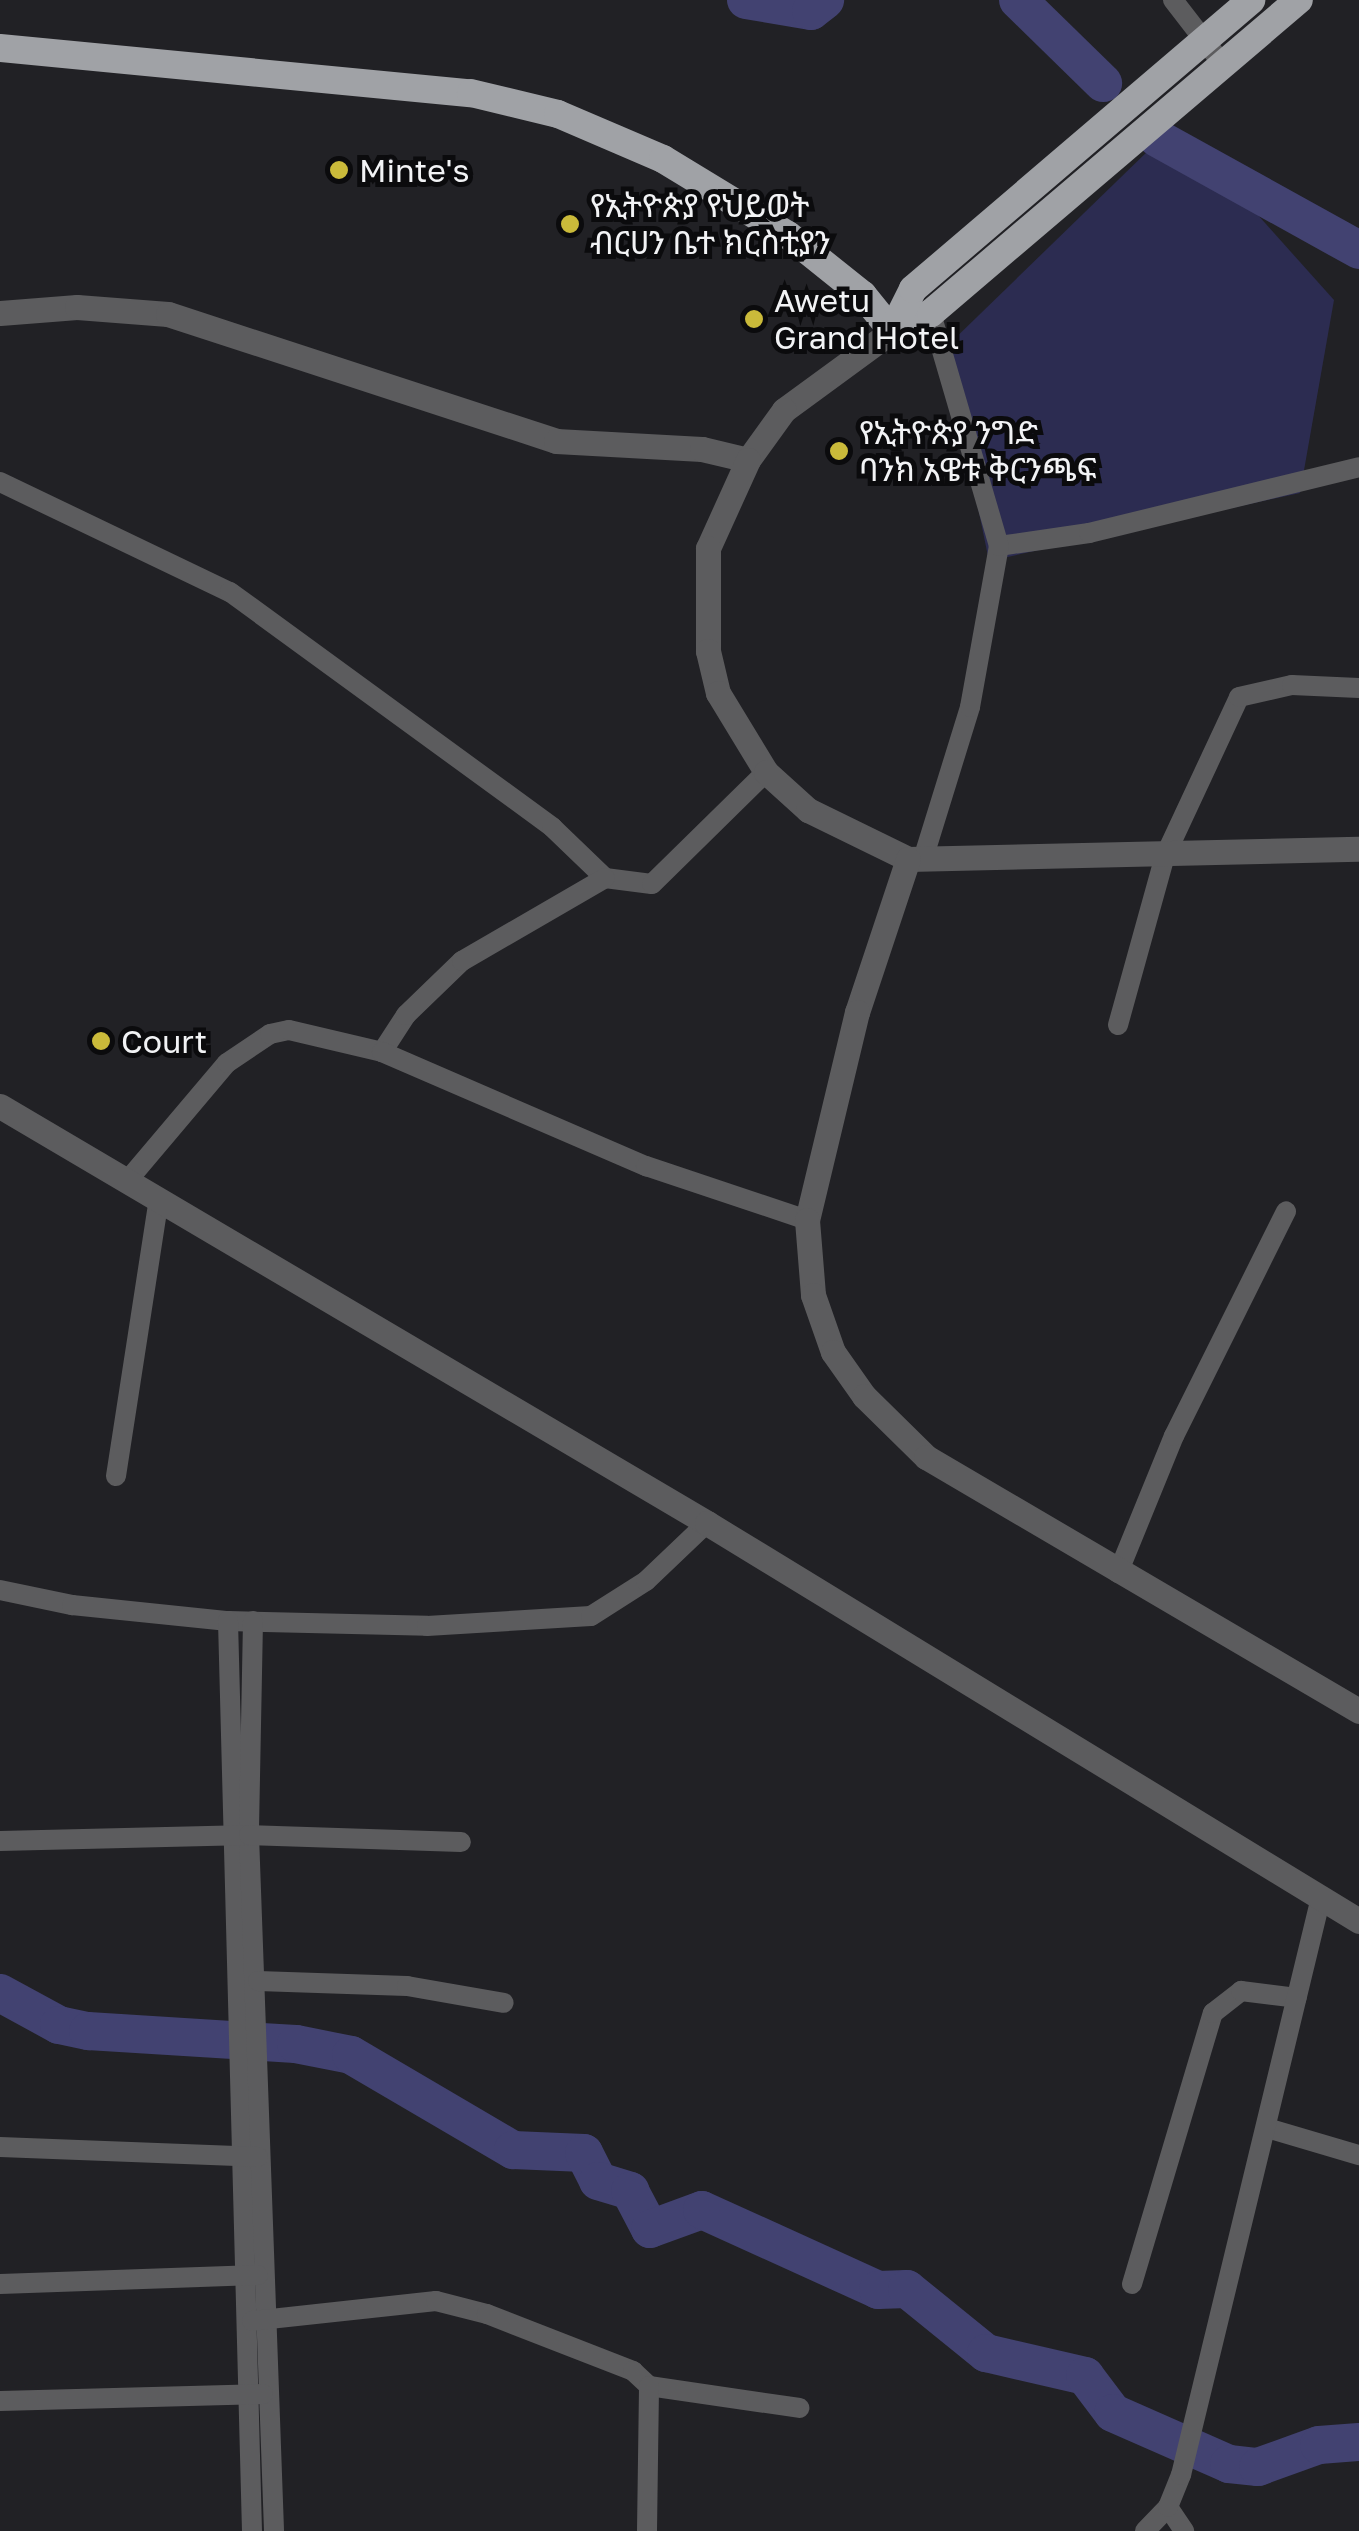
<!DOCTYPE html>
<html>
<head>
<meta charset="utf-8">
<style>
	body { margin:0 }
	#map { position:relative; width:1359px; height:2531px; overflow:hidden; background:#212125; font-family:"Golos Text","Noto Sans Ethiopic",sans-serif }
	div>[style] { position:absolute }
	.green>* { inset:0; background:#2c2c51 }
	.river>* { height:38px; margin:-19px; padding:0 19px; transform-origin:19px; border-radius:19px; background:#424271 }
	.minor>* { height:20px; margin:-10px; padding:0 10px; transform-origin:10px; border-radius:10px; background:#5c5c5e }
	.tertiary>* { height:25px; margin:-12.5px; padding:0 12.5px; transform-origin:12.5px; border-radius:12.5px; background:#5c5c5e }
	.trunk>* { height:28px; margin:-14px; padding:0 14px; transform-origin:14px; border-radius:14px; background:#a0a2a6 }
	.dots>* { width:28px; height:28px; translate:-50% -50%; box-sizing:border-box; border:5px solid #0b0b0d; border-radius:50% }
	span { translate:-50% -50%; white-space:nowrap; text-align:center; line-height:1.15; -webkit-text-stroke:10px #0b0b0d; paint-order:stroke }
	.poi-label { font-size:32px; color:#f2f3f5 }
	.left { translate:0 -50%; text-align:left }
</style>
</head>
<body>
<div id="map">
	<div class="green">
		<i style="clip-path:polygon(1188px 137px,1334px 300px,1300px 493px,989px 561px,945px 348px,1151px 148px)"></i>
	</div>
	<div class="river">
		<i style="left:746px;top:0;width:66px;rotate:9.6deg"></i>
		<i style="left:811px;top:11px;width:18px;rotate:-38deg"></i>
		<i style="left:1018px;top:0;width:119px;rotate:44.3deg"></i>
		<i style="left:1157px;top:138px;width:231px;rotate:29deg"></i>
		<i style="left:0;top:1993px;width:67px;rotate:28.5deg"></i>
		<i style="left:59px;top:2025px;width:30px;rotate:12deg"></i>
		<i style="left:88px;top:2031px;width:208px;rotate:3.6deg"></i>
		<i style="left:296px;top:2044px;width:56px;rotate:11.3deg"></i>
		<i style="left:351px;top:2055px;width:188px;rotate:30.4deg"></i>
		<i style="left:513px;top:2150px;width:71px;rotate:2.4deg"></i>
		<i style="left:584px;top:2153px;width:31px;rotate:63deg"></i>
		<i style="left:598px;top:2181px;width:34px;rotate:17deg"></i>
		<i style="left:630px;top:2191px;width:43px;rotate:62.2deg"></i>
		<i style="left:650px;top:2229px;width:55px;rotate:-20.1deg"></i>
		<i style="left:702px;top:2210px;width:193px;rotate:24.4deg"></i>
		<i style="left:878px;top:2290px;width:29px;rotate:-2deg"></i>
		<i style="left:907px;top:2289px;width:102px;rotate:39deg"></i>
		<i style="left:986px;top:2353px;width:102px;rotate:13.1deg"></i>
		<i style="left:1085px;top:2376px;width:46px;rotate:52.9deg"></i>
		<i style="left:1113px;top:2413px;width:127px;rotate:23.7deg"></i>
		<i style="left:1229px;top:2464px;width:29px;rotate:6deg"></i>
		<i style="left:1258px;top:2467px;width:65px;rotate:-19.8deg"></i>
		<i style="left:1319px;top:2445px;width:40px;rotate:-4.3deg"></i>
	</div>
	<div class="minor">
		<i style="left:1173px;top:0;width:83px;rotate:52.3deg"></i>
		<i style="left:0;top:482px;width:255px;rotate:25.6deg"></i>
		<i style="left:230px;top:592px;width:399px;rotate:36.1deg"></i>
		<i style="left:552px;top:827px;width:74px;rotate:43.9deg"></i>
		<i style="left:605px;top:878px;width:47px;rotate:7.3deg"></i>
		<i style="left:652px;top:884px;width:160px;rotate:-44.5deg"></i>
		<i style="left:999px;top:546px;width:91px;rotate:-8.2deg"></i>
		<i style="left:1089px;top:533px;width:278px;rotate:-13.7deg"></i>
		<i style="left:923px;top:859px;width:159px;rotate:-72.8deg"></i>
		<i style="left:970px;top:707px;width:164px;rotate:-79.8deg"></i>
		<i style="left:999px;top:546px;width:243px;rotate:-106.3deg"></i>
		<i style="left:1118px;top:1025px;width:175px;rotate:-74.5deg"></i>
		<i style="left:1165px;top:856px;width:175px;rotate:-65deg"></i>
		<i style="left:1239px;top:697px;width:54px;rotate:-12.8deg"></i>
		<i style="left:1292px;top:685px;width:67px;rotate:2.6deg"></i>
		<i style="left:382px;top:1052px;width:44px;rotate:-57deg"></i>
		<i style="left:406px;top:1015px;width:78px;rotate:-44deg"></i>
		<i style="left:462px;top:961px;width:165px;rotate:-30.1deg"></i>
		<i style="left:128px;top:1180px;width:153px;rotate:-49.8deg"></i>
		<i style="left:227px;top:1063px;width:52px;rotate:-34deg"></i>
		<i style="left:270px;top:1034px;width:19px;rotate:-12deg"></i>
		<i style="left:289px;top:1030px;width:96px;rotate:13.3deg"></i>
		<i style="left:382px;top:1052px;width:288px;rotate:23.4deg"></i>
		<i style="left:646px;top:1166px;width:170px;rotate:18.5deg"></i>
		<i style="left:116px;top:1476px;width:281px;rotate:-81.2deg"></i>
		<i style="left:1118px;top:1573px;width:148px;rotate:-67.8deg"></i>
		<i style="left:1174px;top:1436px;width:251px;rotate:-63.5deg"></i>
		<i style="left:0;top:1590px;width:74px;rotate:11.8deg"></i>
		<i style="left:72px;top:1605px;width:157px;rotate:5.9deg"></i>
		<i style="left:228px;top:1621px;width:199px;rotate:1.4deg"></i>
		<i style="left:427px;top:1626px;width:164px;rotate:-3.5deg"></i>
		<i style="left:591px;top:1616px;width:65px;rotate:-32.5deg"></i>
		<i style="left:646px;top:1581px;width:84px;rotate:-43.6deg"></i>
		<i style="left:228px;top:1621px;width:910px;rotate:88.49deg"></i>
		<i style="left:253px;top:1621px;width:214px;rotate:91.1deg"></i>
		<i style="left:249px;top:1835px;width:696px;rotate:87.94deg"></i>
		<i style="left:0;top:1841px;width:249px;rotate:-1.4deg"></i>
		<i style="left:249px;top:1835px;width:212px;rotate:1.9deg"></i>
		<i style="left:258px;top:1981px;width:149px;rotate:1.9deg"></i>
		<i style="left:407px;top:1986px;width:98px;rotate:9.9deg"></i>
		<i style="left:1267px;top:2128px;width:96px;rotate:16.4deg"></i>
		<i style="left:0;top:2147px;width:258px;rotate:2.2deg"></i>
		<i style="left:0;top:2284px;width:258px;rotate:-2deg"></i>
		<i style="left:1132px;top:2284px;width:283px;rotate:-73.4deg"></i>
		<i style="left:1213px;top:2013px;width:36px;rotate:-38deg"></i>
		<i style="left:1241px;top:1991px;width:56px;rotate:7.1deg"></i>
		<i style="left:252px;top:2321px;width:185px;rotate:-6.2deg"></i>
		<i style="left:436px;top:2301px;width:53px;rotate:14.3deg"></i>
		<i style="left:487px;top:2314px;width:157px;rotate:21.3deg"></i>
		<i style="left:633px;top:2371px;width:22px;rotate:43deg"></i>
		<i style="left:649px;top:2386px;width:152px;rotate:8.3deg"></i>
		<i style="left:0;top:2401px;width:263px;rotate:-1.5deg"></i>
		<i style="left:1168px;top:2507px;width:29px;rotate:56deg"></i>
		<i style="left:647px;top:2531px;width:145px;rotate:-89.2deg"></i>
		<i style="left:1145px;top:2531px;width:33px;rotate:-46deg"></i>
		<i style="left:1168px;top:2507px;width:35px;rotate:-68deg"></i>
		<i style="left:1181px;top:2475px;width:595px;rotate:-76.38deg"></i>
	</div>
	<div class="tertiary">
		<i style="left:0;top:313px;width:77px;rotate:-4.5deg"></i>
		<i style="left:77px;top:307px;width:91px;rotate:4.4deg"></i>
		<i style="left:168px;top:314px;width:408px;rotate:18.1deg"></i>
		<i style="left:556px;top:441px;width:146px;rotate:3.1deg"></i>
		<i style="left:702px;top:449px;width:47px;rotate:13.4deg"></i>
		<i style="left:892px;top:331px;width:134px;rotate:143.8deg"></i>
		<i style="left:784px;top:410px;width:62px;rotate:125.8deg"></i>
		<i style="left:748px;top:460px;width:97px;rotate:114.4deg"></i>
		<i style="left:708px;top:548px;width:103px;rotate:90deg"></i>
		<i style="left:708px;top:651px;width:43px;rotate:76.6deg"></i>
		<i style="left:718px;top:693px;width:92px;rotate:58.7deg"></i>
		<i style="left:766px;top:772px;width:57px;rotate:42.1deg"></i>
		<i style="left:808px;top:810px;width:111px;rotate:26.1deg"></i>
		<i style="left:908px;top:859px;width:451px;rotate:-1.3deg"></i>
		<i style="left:908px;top:859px;width:161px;rotate:108.4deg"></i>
		<i style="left:857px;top:1012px;width:214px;rotate:103.5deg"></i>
		<i style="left:807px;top:1220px;width:75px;rotate:85.4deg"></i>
		<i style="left:813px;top:1295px;width:60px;rotate:70.7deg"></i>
		<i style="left:833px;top:1352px;width:54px;rotate:54.8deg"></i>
		<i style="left:864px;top:1396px;width:87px;rotate:44.5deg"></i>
		<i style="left:926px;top:1457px;width:502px;rotate:30.4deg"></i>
		<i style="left:0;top:1106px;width:821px;rotate:30.53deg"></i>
		<i style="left:707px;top:1523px;width:764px;rotate:31.4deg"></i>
	</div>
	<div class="trunk">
		<i style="left:0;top:48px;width:473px;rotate:5.5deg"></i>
		<i style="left:471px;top:93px;width:89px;rotate:13.6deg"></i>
		<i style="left:558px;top:114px;width:114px;rotate:23.2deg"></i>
		<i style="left:663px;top:159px;width:146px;rotate:31.3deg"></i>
		<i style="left:788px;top:235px;width:96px;rotate:38.7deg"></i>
		<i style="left:863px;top:295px;width:46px;rotate:51.1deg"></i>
		<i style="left:892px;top:331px;width:43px;rotate:-24.8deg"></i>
		<i style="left:931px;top:313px;width:483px;rotate:-40.4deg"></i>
		<i style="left:892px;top:331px;width:47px;rotate:-63.4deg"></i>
		<i style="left:913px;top:289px;width:445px;rotate:-40.5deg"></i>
	</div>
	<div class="dots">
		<i style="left:339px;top:170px;background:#caba3a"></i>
		<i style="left:570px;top:224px;background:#caba3a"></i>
		<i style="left:754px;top:319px;background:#caba3a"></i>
		<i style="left:839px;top:451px;background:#caba3a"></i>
		<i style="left:101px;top:1041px;background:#caba3a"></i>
	</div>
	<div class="poi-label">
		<span class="left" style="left:359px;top:170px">Minte's</span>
		<span class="left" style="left:590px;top:224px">የኢትዮጵያ የህይወት<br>ብርሀን ቤተ ክርስቲያን</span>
		<span class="left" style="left:774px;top:319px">Awetu<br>Grand Hotel</span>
		<span class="left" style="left:859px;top:451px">የኢትዮጵያ ንግድ<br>ባንክ አዌቱ ቅርንጫፍ</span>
		<span class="left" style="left:121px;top:1041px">Court</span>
	</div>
</div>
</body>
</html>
